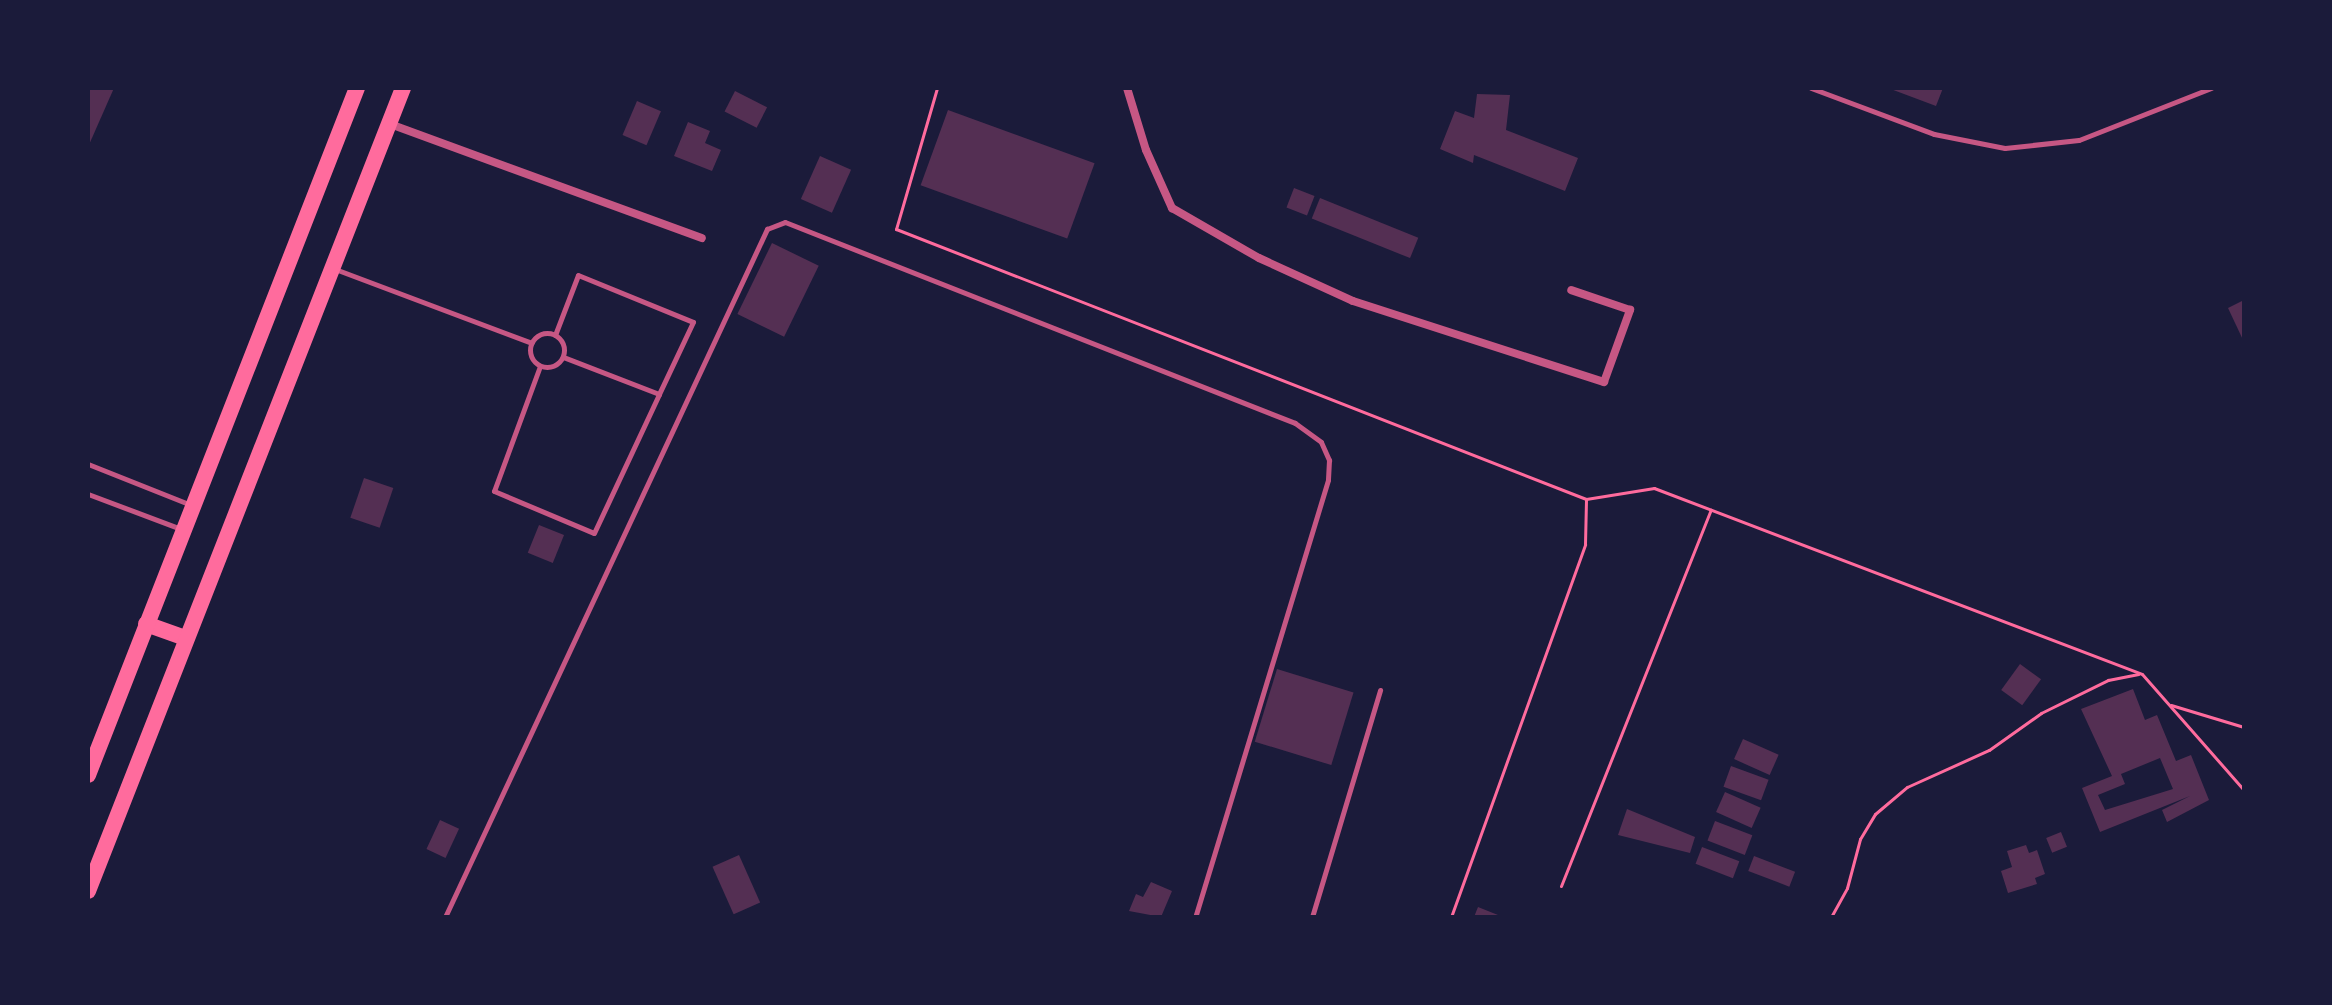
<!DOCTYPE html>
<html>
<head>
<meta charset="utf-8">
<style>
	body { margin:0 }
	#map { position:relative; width:2332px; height:1005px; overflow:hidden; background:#1b1b3a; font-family:Bitter,serif }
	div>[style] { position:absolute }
	.building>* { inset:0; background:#542f53; transform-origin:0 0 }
	.path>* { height:3px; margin:-1.5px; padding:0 1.5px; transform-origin:1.5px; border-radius:1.5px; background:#ff6b9d }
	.service>* { height:5px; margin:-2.5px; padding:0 2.5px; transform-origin:2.5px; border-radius:2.5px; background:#c65784 }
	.service>.ring { margin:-2.5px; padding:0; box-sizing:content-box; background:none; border:5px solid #c65784; border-radius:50% }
	.minor>* { height:8px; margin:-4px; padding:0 4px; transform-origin:4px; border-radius:4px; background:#c65784 }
	.trunk>* { height:16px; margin:-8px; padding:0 8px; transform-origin:8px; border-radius:8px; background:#ff6b9d }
	span { translate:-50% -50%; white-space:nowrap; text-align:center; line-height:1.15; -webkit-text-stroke:8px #1b1b3a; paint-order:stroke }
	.frame { position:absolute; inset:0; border:90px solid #1b1b3a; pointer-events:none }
</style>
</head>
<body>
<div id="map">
	<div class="building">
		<i style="clip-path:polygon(88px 88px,114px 88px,88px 147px)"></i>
		<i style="clip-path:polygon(1888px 88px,1943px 88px,1936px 106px)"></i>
		<i style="left:735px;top:91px;width:36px;height:23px;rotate:27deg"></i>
		<i style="clip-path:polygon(1477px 94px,1510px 95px,1506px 130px,1578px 158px,1565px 191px,1474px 155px,1473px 163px,1440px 149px,1455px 111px,1474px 118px)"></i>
		<i style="left:637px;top:101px;width:26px;height:37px;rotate:23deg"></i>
		<i style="left:948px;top:110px;width:156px;height:80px;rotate:20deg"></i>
		<i style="clip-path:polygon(688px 122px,710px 131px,705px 143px,721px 150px,712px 171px,674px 156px)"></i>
		<i style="left:820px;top:156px;width:34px;height:47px;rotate:24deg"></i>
		<i style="left:1294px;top:188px;width:22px;height:21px;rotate:21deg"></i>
		<i style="left:1320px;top:198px;width:106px;height:22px;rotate:22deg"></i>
		<i style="left:772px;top:243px;width:52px;height:79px;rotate:26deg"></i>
		<i style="clip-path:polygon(2244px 300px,2244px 342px,2228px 308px)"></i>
		<i style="left:364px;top:478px;width:31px;height:42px;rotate:19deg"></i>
		<i style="left:539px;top:525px;width:27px;height:30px;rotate:22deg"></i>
		<i style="left:2020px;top:664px;width:26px;height:32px;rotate:36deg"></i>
		<i style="left:1277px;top:669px;width:80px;height:76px;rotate:17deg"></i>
		<i style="clip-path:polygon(evenodd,2133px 689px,2145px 720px,2157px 715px,2176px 761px,2191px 755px,2209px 800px,2167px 822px,2162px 810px,2190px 796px,2100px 832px,2082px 788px,2112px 776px,2081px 709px,2133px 689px,2160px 758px,2173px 789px,2105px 810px,2098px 795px,2125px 784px,2121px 774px,2160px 758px)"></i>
		<i style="left:1743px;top:739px;width:39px;height:22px;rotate:24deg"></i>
		<i style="left:1731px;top:766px;width:40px;height:22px;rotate:20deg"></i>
		<i style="left:1725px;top:792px;width:39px;height:22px;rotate:24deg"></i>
		<i style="clip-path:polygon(1627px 809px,1695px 837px,1690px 853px,1618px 835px)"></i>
		<i style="left:440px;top:820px;width:21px;height:32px;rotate:25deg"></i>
		<i style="left:1715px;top:821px;width:40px;height:21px;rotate:21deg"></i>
		<i style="left:2061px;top:832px;width:16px;height:16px;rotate:68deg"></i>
		<i style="clip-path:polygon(2026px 845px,2029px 853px,2037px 850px,2045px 874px,2035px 878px,2037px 884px,2008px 893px,2001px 871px,2012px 867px,2007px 851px)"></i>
		<i style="left:1702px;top:847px;width:40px;height:18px;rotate:21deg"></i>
		<i style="left:739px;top:855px;width:52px;height:29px;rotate:66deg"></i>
		<i style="left:1754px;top:856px;width:44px;height:16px;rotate:21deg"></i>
		<i style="clip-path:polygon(1151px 882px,1172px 891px,1161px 917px,1129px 911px,1136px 894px,1143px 897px)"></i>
		<i style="clip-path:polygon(1478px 907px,1503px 917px,1474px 917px)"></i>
	</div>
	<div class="path">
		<i style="left:937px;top:88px;width:147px;rotate:106.2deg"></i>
		<i style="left:896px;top:229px;width:741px;rotate:21.37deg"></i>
		<i style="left:1586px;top:499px;width:69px;rotate:-9.2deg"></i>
		<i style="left:1654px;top:488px;width:522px;rotate:20.86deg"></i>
		<i style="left:2142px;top:674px;width:154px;rotate:48.7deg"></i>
		<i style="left:2171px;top:705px;width:76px;rotate:16.8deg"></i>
		<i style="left:1561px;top:886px;width:405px;rotate:-68.3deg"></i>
		<i style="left:1451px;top:917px;width:396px;rotate:-70.2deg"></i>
		<i style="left:1585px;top:544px;width:44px;rotate:-88.7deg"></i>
		<i style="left:1831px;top:917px;width:33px;rotate:-61deg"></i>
		<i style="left:1847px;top:888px;width:51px;rotate:-75.1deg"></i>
		<i style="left:1860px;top:839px;width:29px;rotate:-59deg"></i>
		<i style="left:1875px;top:814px;width:42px;rotate:-40.2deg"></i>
		<i style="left:1907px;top:787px;width:90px;rotate:-24.3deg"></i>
		<i style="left:1989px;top:750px;width:64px;rotate:-35.4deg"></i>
		<i style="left:2041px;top:713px;width:75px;rotate:-26.2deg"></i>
		<i style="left:2108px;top:680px;width:31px;rotate:-11deg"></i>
	</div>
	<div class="service">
		<i style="left:1811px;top:88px;width:131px;rotate:20.5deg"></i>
		<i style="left:1934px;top:134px;width:72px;rotate:11.2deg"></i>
		<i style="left:2005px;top:148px;width:74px;rotate:-6.2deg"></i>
		<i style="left:2079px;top:140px;width:142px;rotate:-21.5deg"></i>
		<i style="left:335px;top:269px;width:210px;rotate:20.6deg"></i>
		<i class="ring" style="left:530px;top:333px;width:29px;height:29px"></i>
		<i style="left:555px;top:335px;width:64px;rotate:-69deg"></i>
		<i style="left:578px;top:275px;width:124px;rotate:22.2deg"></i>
		<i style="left:693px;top:322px;width:80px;rotate:115.3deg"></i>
		<i style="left:540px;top:366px;width:133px;rotate:110.2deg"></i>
		<i style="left:494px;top:491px;width:108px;rotate:22.8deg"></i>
		<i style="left:594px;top:533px;width:153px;rotate:-64.9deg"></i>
		<i style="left:659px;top:394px;width:103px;rotate:-158.9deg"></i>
		<i style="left:88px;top:464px;width:111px;rotate:21.7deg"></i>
		<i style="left:88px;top:494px;width:99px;rotate:20.6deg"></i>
		<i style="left:445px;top:917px;width:760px;rotate:-64.92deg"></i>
		<i style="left:767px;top:229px;width:19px;rotate:-21deg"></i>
		<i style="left:785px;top:222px;width:548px;rotate:21.51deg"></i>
		<i style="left:1295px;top:423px;width:32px;rotate:36deg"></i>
		<i style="left:1321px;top:442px;width:20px;rotate:66deg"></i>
		<i style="left:1329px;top:460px;width:20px;rotate:93deg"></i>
		<i style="left:1328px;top:480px;width:457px;rotate:106.9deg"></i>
		<i style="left:1312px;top:917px;width:237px;rotate:-73.3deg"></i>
	</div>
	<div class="minor">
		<i style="left:1127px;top:88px;width:65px;rotate:73deg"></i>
		<i style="left:1146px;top:150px;width:64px;rotate:65.9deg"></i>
		<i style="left:1172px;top:208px;width:100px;rotate:29.9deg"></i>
		<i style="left:1259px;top:258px;width:103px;rotate:24.6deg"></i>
		<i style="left:1353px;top:301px;width:264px;rotate:17.9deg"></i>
		<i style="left:1604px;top:382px;width:77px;rotate:-70.1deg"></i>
		<i style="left:1630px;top:310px;width:62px;rotate:-161.3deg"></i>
		<i style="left:390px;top:124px;width:332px;rotate:20.1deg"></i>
	</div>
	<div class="trunk">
		<i style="left:146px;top:624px;width:41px;rotate:19.7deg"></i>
		<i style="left:88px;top:775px;width:738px;rotate:-68.62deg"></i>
		<i style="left:88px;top:891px;width:863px;rotate:-68.58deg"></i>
	</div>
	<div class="frame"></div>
</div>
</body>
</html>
